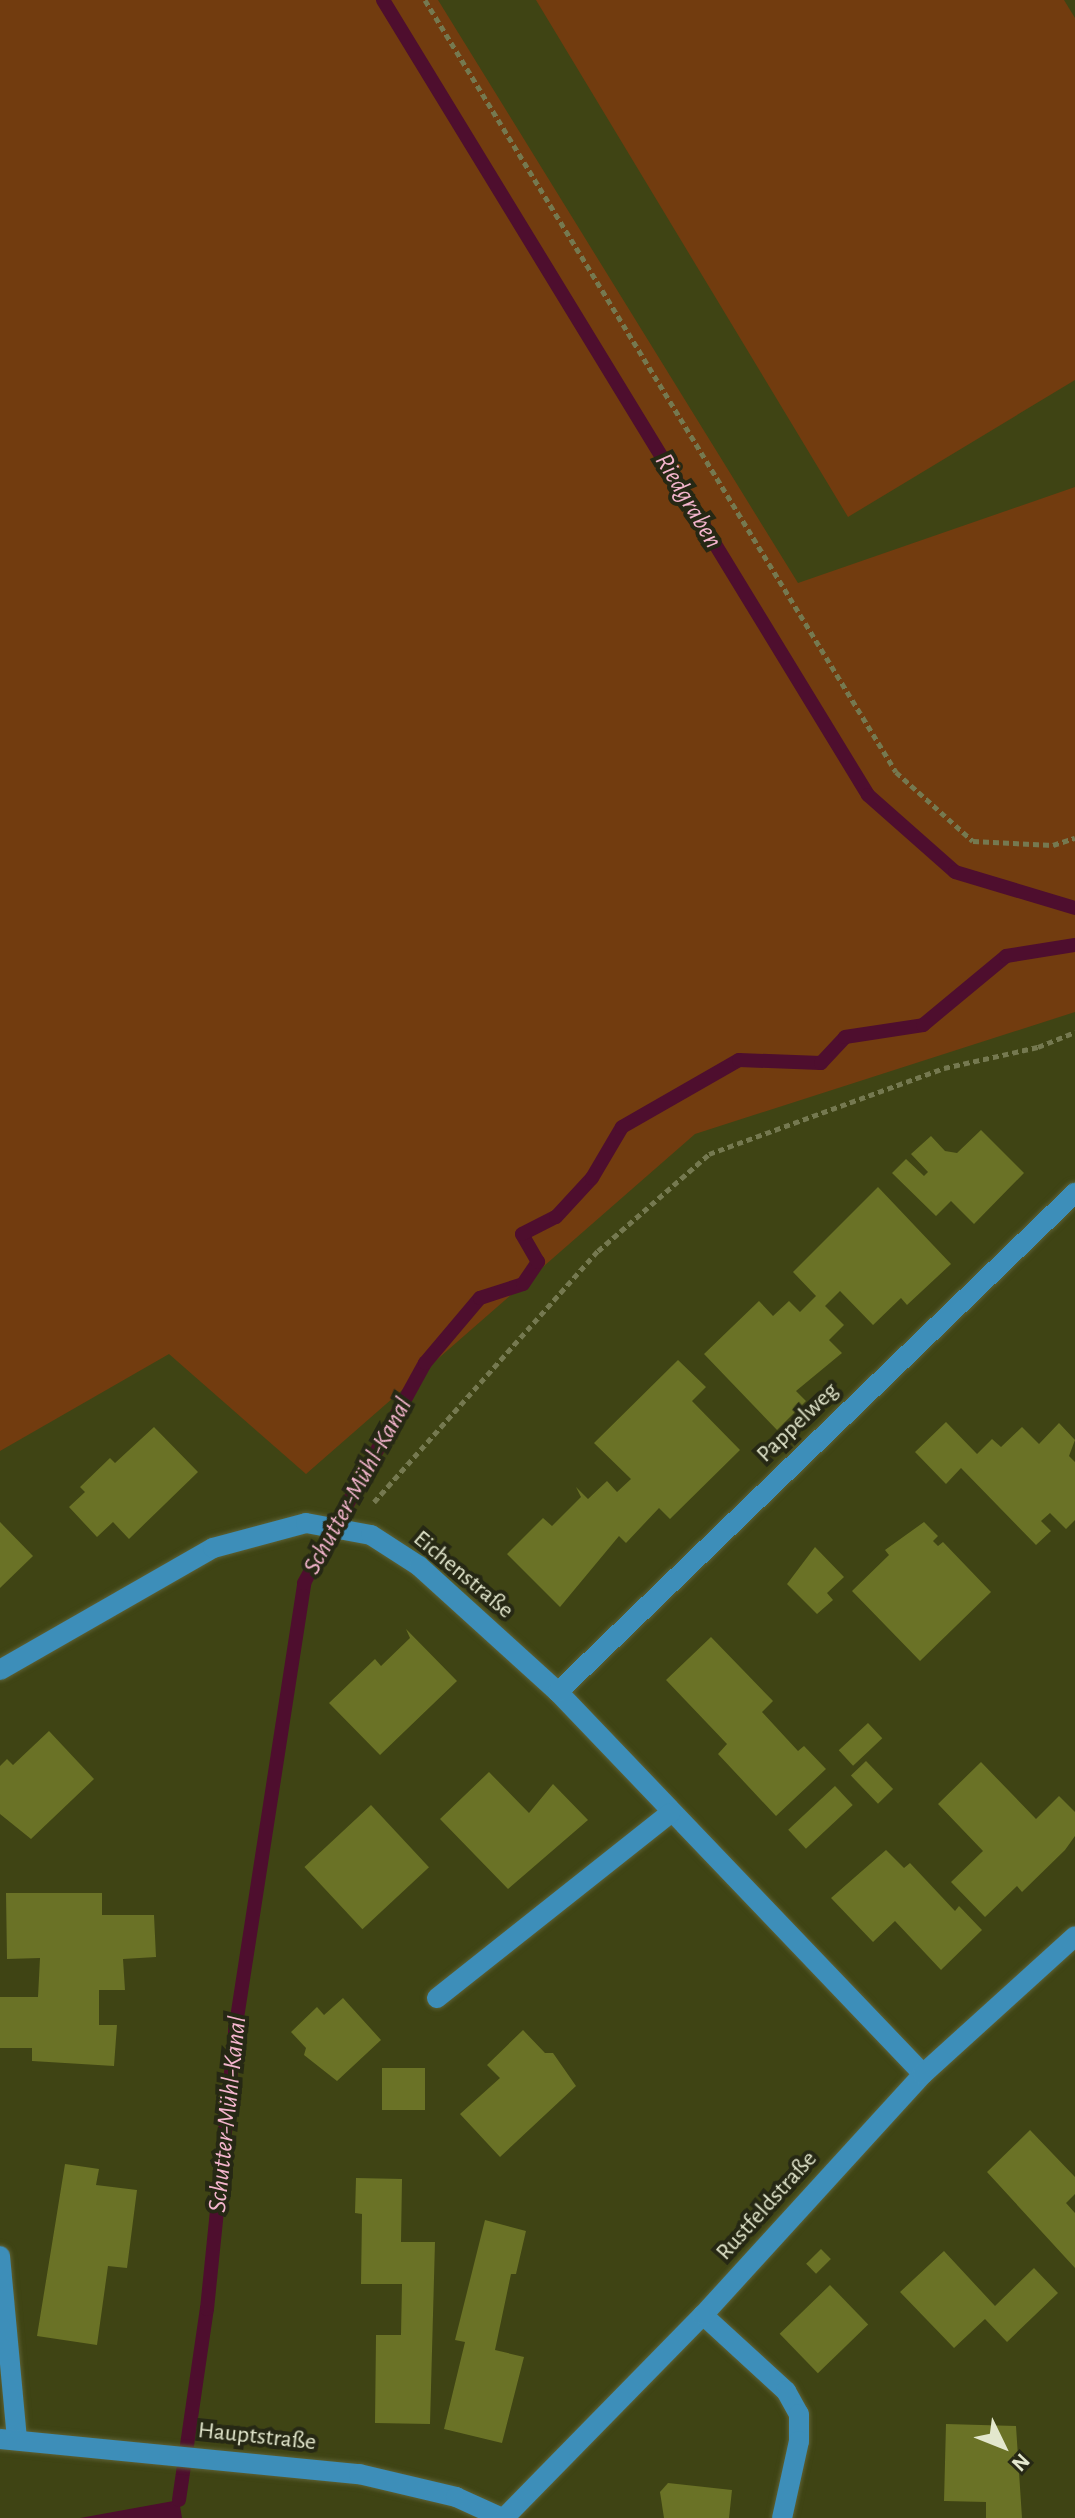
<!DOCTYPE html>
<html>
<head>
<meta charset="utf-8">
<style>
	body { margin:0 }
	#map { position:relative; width:1075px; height:2518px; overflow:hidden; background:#3f4414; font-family:"Alegreya Sans",sans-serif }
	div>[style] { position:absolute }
	.green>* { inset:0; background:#723c0f }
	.water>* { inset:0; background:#4e0e2e }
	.stream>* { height:14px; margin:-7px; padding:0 7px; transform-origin:7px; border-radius:7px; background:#4e0e2e }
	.building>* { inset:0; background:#6a7226; transform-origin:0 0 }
	.path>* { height:5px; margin-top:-2.5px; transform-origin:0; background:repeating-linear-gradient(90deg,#757950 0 6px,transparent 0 10px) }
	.roads { filter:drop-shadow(0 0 2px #5d6135) drop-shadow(0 0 2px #5d6135) }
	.minor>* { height:20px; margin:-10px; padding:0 10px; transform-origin:10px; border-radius:10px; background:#3d8eb9 }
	span { translate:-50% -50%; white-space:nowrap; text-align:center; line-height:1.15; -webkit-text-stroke:8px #262814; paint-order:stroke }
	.street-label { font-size:24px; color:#e3e7cd }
	.water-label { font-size:26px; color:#f4b5cd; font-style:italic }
	.north { position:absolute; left:963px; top:2406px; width:80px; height:80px; -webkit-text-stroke:6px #262814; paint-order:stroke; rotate:133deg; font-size:22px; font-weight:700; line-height:32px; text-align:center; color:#e3e7cd }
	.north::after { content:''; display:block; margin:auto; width:28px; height:36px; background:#e3e7cd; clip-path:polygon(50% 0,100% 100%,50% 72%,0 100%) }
</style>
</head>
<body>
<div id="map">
	<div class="green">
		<i style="clip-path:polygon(0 0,438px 0,798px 583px,1075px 487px,1075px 1012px,695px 1134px,306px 1474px,169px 1354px,0 1451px)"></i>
		<i style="clip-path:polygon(536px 0,1064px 0,1075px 18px,1075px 380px,848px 517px)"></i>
	</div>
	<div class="water">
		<i style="clip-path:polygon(179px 2500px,182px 2518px,80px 2518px)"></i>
	</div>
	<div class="stream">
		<i style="left:383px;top:0;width:931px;rotate:58.61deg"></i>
		<i style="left:868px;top:795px;width:116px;rotate:41.5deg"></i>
		<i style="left:955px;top:872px;width:125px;rotate:16.7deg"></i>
		<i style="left:179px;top:2500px;width:193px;rotate:-81.7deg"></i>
		<i style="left:207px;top:2309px;width:279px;rotate:-84.2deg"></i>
		<i style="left:235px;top:2031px;width:453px;rotate:-81.2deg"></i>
		<i style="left:304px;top:1583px;width:251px;rotate:-61.2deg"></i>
		<i style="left:425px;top:1363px;width:85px;rotate:-49.8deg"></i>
		<i style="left:480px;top:1298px;width:45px;rotate:-18deg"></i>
		<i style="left:523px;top:1284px;width:27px;rotate:-56deg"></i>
		<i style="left:538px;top:1262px;width:32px;rotate:-120deg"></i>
		<i style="left:522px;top:1234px;width:38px;rotate:-27deg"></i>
		<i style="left:556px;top:1217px;width:53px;rotate:-47.3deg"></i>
		<i style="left:592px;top:1178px;width:59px;rotate:-59.5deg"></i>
		<i style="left:622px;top:1127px;width:135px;rotate:-29.8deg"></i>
		<i style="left:739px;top:1060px;width:82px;rotate:2.1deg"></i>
		<i style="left:821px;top:1063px;width:35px;rotate:-47deg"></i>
		<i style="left:845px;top:1037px;width:79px;rotate:-8.7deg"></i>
		<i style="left:923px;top:1025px;width:108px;rotate:-39.7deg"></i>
		<i style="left:1006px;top:956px;width:70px;rotate:-9.1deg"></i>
	</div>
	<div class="building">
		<i style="clip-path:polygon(981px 1130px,1024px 1173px,974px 1224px,951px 1201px,936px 1216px,892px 1173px,906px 1159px,924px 1176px,928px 1172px,911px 1154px,931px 1136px,945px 1151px,957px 1153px)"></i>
		<i style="clip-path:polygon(878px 1187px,951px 1264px,907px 1305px,901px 1298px,873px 1325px,840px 1291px,825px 1306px,844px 1325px,829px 1340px,842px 1353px,796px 1391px,806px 1401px,777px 1430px,704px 1354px,759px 1301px,773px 1316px,789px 1301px,800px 1312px,816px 1296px,793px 1272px)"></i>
		<i style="clip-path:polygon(678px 1360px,706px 1387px,692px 1401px,740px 1450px,670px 1519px,659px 1508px,626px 1543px,619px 1536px,560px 1607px,507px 1554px,543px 1518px,552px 1526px,581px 1497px,576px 1487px,588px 1499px,607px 1481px,617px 1492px,631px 1479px,594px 1443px)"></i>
		<i style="clip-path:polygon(946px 1422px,977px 1454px,992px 1439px,1001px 1447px,1022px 1427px,1039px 1444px,1059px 1423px,1075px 1440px,1069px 1456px,1075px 1462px,1075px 1520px,1066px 1529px,1050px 1513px,1041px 1521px,1051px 1531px,1036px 1545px,961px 1468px,946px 1484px,915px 1452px)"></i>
		<i style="clip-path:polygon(154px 1427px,198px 1472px,129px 1539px,113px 1522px,97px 1537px,69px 1507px,85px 1492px,80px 1487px,110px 1458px,115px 1463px)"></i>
		<i style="clip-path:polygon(0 1522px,33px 1556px,0 1588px)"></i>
		<i style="clip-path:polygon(924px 1522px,938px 1536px,933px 1541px,938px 1546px,943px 1542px,991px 1592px,920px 1661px,852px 1591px,889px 1555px,885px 1550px)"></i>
		<i style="clip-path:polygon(815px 1547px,844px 1577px,827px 1593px,833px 1600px,817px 1614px,787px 1584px)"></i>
		<i style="clip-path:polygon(406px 1629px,457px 1681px,380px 1755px,329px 1703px,375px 1659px,381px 1666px,410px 1638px)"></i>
		<i style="clip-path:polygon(711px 1637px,773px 1701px,762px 1712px,798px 1751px,804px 1746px,826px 1769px,776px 1816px,718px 1754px,727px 1744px,666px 1680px)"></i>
		<i style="left:868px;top:1723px;width:21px;height:40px;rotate:47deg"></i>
		<i style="clip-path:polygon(49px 1731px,94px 1779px,31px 1839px,0 1814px,0 1766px,7px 1759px,13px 1765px)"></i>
		<i style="left:866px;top:1761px;width:39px;height:21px;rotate:46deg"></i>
		<i style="clip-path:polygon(981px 1762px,1036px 1819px,1059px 1796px,1075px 1812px,1075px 1836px,1065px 1850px,1022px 1892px,1017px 1886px,985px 1917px,951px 1882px,983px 1851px,938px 1804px)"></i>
		<i style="clip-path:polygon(489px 1772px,529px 1813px,553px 1784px,588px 1820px,508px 1889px,440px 1819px)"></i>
		<i style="left:835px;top:1786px;width:26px;height:64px;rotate:47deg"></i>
		<i style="left:371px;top:1805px;width:85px;height:91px;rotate:47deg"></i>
		<i style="clip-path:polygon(886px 1850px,904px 1868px,910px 1863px,955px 1911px,959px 1906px,982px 1930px,941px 1970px,895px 1921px,873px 1942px,831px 1898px)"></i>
		<i style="clip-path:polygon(6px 1893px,102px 1893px,102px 1915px,154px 1915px,156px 1957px,123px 1959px,125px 1990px,99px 1990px,99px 2025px,117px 2025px,114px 2066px,32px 2061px,32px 2048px,0 2048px,0 1997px,38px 1997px,40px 1958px,7px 1959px)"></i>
		<i style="clip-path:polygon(343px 1998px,381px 2040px,337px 2081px,304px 2055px,306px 2048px,291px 2032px,317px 2007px,324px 2015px)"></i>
		<i style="clip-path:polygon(523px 2030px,545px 2053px,553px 2053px,576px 2086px,500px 2157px,460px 2114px,500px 2078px,487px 2065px)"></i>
		<i style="left:382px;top:2068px;width:43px;height:42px"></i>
		<i style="clip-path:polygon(1030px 2130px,1075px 2177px,1075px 2194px,1066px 2203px,1075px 2213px,1075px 2268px,987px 2172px)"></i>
		<i style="clip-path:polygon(65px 2164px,99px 2169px,96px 2185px,137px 2190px,127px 2268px,108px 2266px,97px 2345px,37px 2336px)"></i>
		<i style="clip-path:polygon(356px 2178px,402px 2179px,401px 2242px,435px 2242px,430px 2424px,375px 2423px,376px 2335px,401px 2335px,402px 2284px,361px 2284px,362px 2214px,355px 2213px)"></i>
		<i style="clip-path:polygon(485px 2220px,526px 2231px,516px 2274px,511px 2274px,495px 2350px,524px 2357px,502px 2443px,444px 2429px,465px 2342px,455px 2340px)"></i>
		<i style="left:821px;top:2249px;width:14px;height:21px;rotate:45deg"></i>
		<i style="clip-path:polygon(944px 2251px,995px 2306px,1034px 2268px,1058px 2293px,1007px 2342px,985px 2319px,954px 2348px,900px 2292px)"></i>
		<i style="left:830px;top:2285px;width:55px;height:70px;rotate:46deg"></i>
		<i style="clip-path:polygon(946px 2424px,1016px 2426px,1022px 2518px,986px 2518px,986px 2502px,944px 2501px)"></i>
		<i style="clip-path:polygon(668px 2483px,732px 2490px,729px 2518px,664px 2518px,660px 2492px)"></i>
	</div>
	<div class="path">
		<i style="left:425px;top:0;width:904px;rotate:58.61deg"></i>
		<i style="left:896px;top:772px;width:103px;rotate:41.9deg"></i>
		<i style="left:973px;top:841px;width:80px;rotate:2.9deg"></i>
		<i style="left:1053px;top:845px;width:23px;rotate:-18deg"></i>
		<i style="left:374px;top:1502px;width:336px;rotate:-48.3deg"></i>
		<i style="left:598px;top:1251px;width:147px;rotate:-41.1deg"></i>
		<i style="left:709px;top:1154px;width:250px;rotate:-20.1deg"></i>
		<i style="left:944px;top:1068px;width:96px;rotate:-12.6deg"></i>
		<i style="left:1038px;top:1047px;width:40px;rotate:-22deg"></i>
	</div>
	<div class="roads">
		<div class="minor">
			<i style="left:0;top:1670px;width:245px;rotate:-29.8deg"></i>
			<i style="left:213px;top:1548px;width:96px;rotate:-15deg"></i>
			<i style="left:306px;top:1523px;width:66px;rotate:10.5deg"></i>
			<i style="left:371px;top:1535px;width:57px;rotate:32.9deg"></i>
			<i style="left:419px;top:1566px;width:188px;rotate:42.2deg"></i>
			<i style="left:558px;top:1692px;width:528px;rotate:46.3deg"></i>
			<i style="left:558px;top:1692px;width:719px;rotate:-43.99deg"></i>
			<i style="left:437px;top:1998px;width:298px;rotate:-38.4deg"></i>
			<i style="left:0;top:2256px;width:184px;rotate:84.7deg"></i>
			<i style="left:703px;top:2315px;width:113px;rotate:42.5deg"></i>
			<i style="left:786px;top:2391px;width:26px;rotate:61deg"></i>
			<i style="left:799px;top:2414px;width:27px;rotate:90deg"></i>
			<i style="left:799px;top:2441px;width:79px;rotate:102.4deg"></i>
			<i style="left:0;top:2439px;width:361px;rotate:5.6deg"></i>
			<i style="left:359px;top:2474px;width:100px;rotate:13.3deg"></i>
			<i style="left:456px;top:2497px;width:51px;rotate:24.5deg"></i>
			<i style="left:504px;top:2518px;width:284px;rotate:-45.6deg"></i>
			<i style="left:703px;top:2315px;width:326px;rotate:-47.6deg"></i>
			<i style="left:923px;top:2074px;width:205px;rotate:-42.2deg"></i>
		</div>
	</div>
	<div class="street-label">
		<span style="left:798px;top:1423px;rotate:-44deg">Pappelweg</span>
		<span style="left:463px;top:1575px;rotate:40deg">Eichenstraße</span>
		<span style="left:767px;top:2206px;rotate:-48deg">Rustfeldstraße</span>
		<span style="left:257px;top:2437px;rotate:6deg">Hauptstraße</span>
	</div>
	<div class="water-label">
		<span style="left:688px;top:501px;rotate:59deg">Riedgraben</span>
		<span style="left:358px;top:1486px;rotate:-61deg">Schutter-Mühl-Kanal</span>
		<span style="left:228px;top:2114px;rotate:-84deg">Schutter-Mühl-Kanal</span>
	</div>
	<div class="north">N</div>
</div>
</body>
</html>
